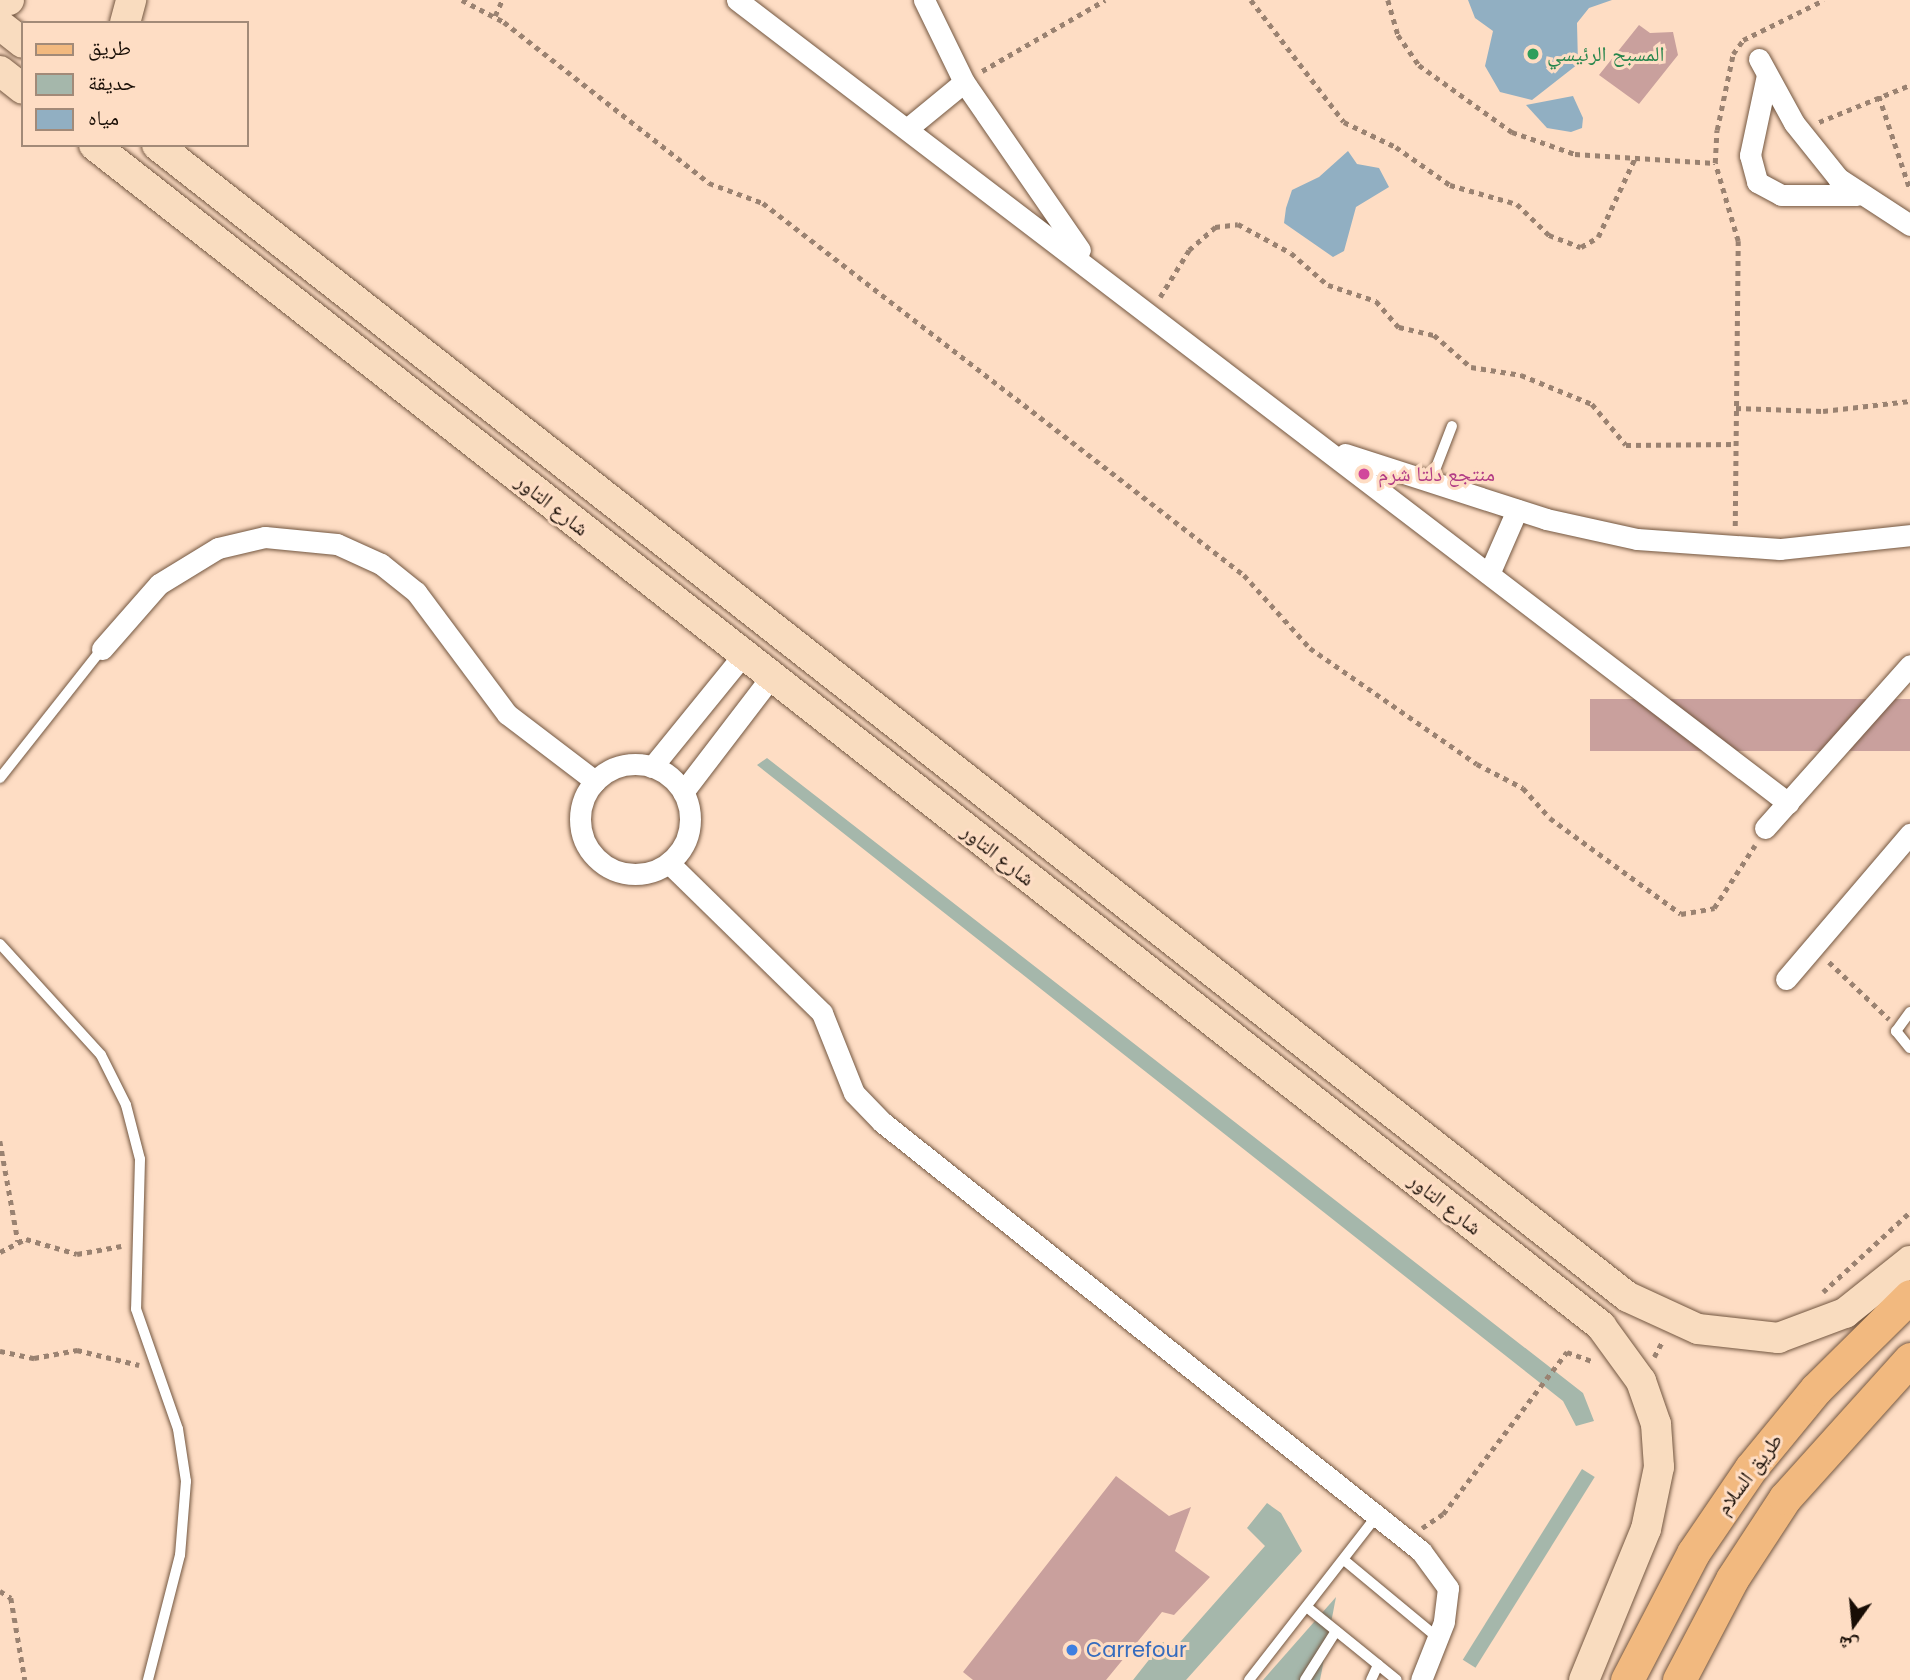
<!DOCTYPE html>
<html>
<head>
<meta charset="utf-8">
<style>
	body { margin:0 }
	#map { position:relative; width:1910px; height:1680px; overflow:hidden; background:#feddc4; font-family:Poppins,"Noto Naskh Arabic",sans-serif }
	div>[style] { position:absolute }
	.green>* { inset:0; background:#a5b7ab; transform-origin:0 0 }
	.water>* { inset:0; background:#91afc2 }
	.building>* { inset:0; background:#c9a09d; transform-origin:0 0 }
	.path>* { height:4.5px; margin-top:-2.25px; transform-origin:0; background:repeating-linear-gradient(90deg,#9a8271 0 5px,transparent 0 10px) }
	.roads { filter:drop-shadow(0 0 2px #735741) drop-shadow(0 0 2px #735741) }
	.service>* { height:10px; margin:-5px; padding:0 5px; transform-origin:5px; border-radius:5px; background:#fff }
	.minor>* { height:21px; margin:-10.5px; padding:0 10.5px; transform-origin:10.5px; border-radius:10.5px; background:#fff }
	.minor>.ring { margin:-10.5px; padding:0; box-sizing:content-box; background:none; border:21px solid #fff; border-radius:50% }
	.secondary>* { height:30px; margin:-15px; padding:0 15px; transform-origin:15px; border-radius:15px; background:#f9dcbf }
	.primary>* { height:33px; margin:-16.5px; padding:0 16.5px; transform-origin:16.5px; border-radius:16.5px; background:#f2b97f }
	.dots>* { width:19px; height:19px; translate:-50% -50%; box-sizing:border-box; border:4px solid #feddc4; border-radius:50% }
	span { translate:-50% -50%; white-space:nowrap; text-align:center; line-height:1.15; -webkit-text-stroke:6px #feddc4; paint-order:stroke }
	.leisure-label { font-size:21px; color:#27864d }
	.left { translate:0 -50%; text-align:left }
	.hotel-label { font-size:21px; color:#b23c85 }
	.street-label { font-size:21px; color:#180d05 }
	.shop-label { font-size:21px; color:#366cbe }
	.legend { position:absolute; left:21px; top:21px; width:228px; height:126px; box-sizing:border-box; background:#feddc4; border:2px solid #a28a78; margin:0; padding:9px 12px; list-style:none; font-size:21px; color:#180d05 }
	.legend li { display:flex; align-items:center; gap:14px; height:35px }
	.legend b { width:35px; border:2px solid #a28a78 }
	.north { position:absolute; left:1819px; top:1589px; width:70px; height:70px; -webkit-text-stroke:5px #feddc4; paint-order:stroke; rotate:195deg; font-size:19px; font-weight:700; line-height:28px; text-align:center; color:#180d05 }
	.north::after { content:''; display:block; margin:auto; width:24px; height:32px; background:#180d05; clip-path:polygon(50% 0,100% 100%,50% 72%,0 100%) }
</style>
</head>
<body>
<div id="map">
	<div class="green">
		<i style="clip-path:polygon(767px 758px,1583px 1393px,1594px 1421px,1576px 1426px,1563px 1401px,757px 765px)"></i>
		<i style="left:1582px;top:1469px;width:15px;height:225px;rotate:32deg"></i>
		<i style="clip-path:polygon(1267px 1503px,1281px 1513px,1302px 1551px,1186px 1680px,1133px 1680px,1163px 1642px,1174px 1649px,1265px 1546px,1247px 1528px)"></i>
		<i style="clip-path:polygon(1336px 1597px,1320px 1680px,1263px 1680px)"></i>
	</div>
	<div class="water">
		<i style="clip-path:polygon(1468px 0,1612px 0,1589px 8px,1577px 23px,1578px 64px,1532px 100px,1500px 92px,1485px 66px,1493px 31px,1475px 18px)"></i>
		<i style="clip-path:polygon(1573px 96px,1583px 118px,1582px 128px,1571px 132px,1547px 128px,1526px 105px)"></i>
		<i style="clip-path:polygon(1348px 151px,1357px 164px,1379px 168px,1389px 187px,1356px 207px,1344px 251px,1333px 257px,1284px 223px,1286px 208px,1292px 190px,1319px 177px)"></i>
	</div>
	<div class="building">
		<i style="clip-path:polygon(1639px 25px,1650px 33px,1673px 32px,1678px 55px,1639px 104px,1599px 75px)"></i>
		<i style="left:1910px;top:699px;width:52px;height:320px;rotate:90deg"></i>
		<i style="clip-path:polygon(1116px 1476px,1169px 1516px,1191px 1507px,1175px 1551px,1210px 1577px,1174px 1615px,1162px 1612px,1106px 1680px,973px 1680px,963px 1672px)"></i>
	</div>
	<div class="path">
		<i style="left:462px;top:0;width:47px;rotate:27.6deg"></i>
		<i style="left:504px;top:22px;width:261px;rotate:38.1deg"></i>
		<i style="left:709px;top:183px;width:58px;rotate:20.3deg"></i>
		<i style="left:763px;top:203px;width:608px;rotate:37.72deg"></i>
		<i style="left:1244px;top:575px;width:98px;rotate:47.9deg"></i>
		<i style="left:1310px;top:648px;width:203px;rotate:34.8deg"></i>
		<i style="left:1477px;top:764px;width:52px;rotate:27.6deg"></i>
		<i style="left:1523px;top:788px;width:40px;rotate:48deg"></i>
		<i style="left:1550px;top:818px;width:162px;rotate:36.2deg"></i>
		<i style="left:1681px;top:914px;width:34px;rotate:-10deg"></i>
		<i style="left:1714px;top:908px;width:75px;rotate:-56.9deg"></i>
		<i style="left:1251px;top:0;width:153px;rotate:52.7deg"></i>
		<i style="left:1344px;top:122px;width:58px;rotate:25.7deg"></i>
		<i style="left:1396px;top:147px;width:66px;rotate:35.1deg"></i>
		<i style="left:1450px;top:185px;width:70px;rotate:15.8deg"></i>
		<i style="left:1517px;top:204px;width:45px;rotate:44.1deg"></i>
		<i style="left:1549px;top:235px;width:34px;rotate:21deg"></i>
		<i style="left:1581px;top:247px;width:20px;rotate:-30deg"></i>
		<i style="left:1598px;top:237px;width:87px;rotate:-64.9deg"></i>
		<i style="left:1388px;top:0;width:36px;rotate:74deg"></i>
		<i style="left:1398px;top:35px;width:37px;rotate:55deg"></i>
		<i style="left:1419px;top:65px;width:115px;rotate:35.8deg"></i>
		<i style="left:1512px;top:132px;width:67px;rotate:19.2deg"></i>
		<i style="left:1575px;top:154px;width:140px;rotate:3.7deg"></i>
		<i style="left:495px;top:16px;width:17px;rotate:-66deg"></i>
		<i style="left:982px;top:71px;width:142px;rotate:-30deg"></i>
		<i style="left:1879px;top:96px;width:98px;rotate:71.6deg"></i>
		<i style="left:1819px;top:122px;width:98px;rotate:-22.1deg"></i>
		<i style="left:1160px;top:297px;width:55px;rotate:-58.3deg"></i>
		<i style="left:1189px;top:250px;width:35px;rotate:-41deg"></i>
		<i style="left:1215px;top:227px;width:23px;rotate:-7deg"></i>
		<i style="left:1238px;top:224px;width:60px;rotate:28.7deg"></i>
		<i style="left:1291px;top:253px;width:49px;rotate:40.9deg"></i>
		<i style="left:1328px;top:285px;width:51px;rotate:18.4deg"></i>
		<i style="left:1376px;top:301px;width:35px;rotate:49deg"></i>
		<i style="left:1399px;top:327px;width:36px;rotate:13deg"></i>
		<i style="left:1434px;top:335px;width:49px;rotate:40.9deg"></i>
		<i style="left:1471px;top:367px;width:51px;rotate:9.1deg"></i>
		<i style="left:1521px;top:375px;width:77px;rotate:22.2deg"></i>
		<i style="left:1592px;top:404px;width:53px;rotate:50.3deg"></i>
		<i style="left:1626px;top:445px;width:110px;rotate:-0.5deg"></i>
		<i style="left:1736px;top:408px;width:87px;rotate:2deg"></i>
		<i style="left:1823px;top:411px;width:88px;rotate:-6.6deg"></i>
		<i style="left:1735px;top:526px;width:285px;rotate:-89.4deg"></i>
		<i style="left:1738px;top:241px;width:81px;rotate:-106.4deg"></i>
		<i style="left:1715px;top:163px;width:33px;rotate:-87deg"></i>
		<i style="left:1717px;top:130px;width:78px;rotate:-78.1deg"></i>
		<i style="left:1733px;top:54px;width:17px;rotate:-54deg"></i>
		<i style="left:1743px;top:40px;width:90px;rotate:-26.3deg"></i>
		<i style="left:1829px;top:962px;width:83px;rotate:43.5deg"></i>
		<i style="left:0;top:1141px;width:102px;rotate:79.8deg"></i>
		<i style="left:0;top:1252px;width:29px;rotate:-27deg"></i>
		<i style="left:26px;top:1239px;width:53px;rotate:16.4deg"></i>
		<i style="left:77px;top:1254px;width:45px;rotate:-10.3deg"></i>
		<i style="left:1823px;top:1292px;width:118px;rotate:-42.6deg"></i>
		<i style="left:0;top:1351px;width:35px;rotate:12deg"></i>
		<i style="left:34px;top:1358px;width:44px;rotate:-10.5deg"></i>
		<i style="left:77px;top:1350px;width:64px;rotate:13.6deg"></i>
		<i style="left:1654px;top:1357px;width:19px;rotate:-62deg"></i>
		<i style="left:1422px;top:1528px;width:25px;rotate:-34deg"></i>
		<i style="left:1443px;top:1514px;width:204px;rotate:-52.6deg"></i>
		<i style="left:1567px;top:1352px;width:29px;rotate:20deg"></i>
		<i style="left:0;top:1591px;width:13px;rotate:32deg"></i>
		<i style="left:11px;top:1598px;width:83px;rotate:80.3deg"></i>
	</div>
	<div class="roads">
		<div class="service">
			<i style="left:1430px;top:483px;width:61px;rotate:-68.9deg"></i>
			<i style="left:0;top:778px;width:164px;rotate:-51.7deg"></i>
			<i style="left:0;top:944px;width:150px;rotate:47.7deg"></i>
			<i style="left:101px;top:1055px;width:56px;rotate:63.4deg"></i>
			<i style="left:126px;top:1105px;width:56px;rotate:75.5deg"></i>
			<i style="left:140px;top:1159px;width:150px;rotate:91.5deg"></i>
			<i style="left:136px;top:1309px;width:127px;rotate:70.7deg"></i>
			<i style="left:178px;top:1429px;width:53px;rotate:81.3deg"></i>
			<i style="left:186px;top:1481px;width:74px;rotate:94.6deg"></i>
			<i style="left:180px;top:1555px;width:129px;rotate:104.4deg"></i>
			<i style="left:1910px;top:1012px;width:24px;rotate:126deg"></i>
			<i style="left:1896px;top:1031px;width:22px;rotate:51deg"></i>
			<i style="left:1344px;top:1560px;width:122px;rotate:39.7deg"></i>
			<i style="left:1308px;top:1608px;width:114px;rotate:39deg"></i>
			<i style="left:1249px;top:1680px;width:210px;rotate:-52.1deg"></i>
			<i style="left:1305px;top:1680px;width:58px;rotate:-57.7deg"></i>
			<i style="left:1371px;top:1680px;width:17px;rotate:-65deg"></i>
		</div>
		<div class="minor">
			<i style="left:737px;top:0;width:1323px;rotate:37.38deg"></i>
			<i style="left:924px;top:0;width:91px;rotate:64deg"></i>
			<i style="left:964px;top:82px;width:204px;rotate:55.4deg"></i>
			<i style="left:1759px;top:59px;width:73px;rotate:61.3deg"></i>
			<i style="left:1794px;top:123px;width:70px;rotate:51.3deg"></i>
			<i style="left:1838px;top:178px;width:86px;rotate:33.1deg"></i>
			<i style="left:1767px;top:75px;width:82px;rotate:102deg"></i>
			<i style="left:1750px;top:155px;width:28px;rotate:75deg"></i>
			<i style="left:1757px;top:182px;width:27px;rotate:28deg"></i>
			<i style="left:1781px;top:195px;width:76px"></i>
			<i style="left:908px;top:128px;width:72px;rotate:-39.4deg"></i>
			<i style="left:1345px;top:454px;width:211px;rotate:17.9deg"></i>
			<i style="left:1546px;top:519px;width:93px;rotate:12.4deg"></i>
			<i style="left:1637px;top:539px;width:143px;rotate:4deg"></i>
			<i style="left:1780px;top:549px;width:131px;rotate:-6.1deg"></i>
			<i style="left:1489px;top:574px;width:70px;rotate:-66.4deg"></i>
			<i style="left:102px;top:649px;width:86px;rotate:-48.8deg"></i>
			<i style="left:159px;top:584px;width:69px;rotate:-31.4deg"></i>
			<i style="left:218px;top:548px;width:48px;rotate:-13.2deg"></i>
			<i style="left:265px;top:537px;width:72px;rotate:5.6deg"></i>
			<i style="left:337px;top:544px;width:48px;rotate:24.4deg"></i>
			<i style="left:381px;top:564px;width:45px;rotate:38.7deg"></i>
			<i style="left:416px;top:592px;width:152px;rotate:53.3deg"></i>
			<i style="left:507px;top:714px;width:111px;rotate:37.3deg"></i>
			<i class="ring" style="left:580px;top:764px;width:89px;height:89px"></i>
			<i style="left:652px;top:767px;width:144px;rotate:-50.9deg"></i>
			<i style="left:683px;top:792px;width:145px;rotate:-52.6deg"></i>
			<i style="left:1765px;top:828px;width:218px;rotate:-48.3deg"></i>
			<i style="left:669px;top:863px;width:214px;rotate:44.4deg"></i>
			<i style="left:822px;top:1013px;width:86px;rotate:68.2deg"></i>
			<i style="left:854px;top:1093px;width:40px;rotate:46deg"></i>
			<i style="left:882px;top:1122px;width:689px;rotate:38.52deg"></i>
			<i style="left:1421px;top:1551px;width:46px;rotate:53.9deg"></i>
			<i style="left:1448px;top:1588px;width:34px;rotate:97deg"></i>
			<i style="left:1444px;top:1622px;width:62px;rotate:111.6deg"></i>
			<i style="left:1786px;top:979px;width:191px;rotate:-49.5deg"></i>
		</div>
		<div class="secondary">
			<i style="left:0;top:1px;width:9px;rotate:-6deg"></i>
			<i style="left:125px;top:23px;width:24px;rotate:-75deg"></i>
			<i style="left:0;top:25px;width:29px;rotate:38deg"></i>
			<i style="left:0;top:71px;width:29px;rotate:38deg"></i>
			<i style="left:94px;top:145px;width:1915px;rotate:38.08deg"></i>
			<i style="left:1601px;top:1326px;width:68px;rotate:54deg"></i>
			<i style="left:1641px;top:1381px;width:46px;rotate:70.8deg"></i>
			<i style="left:1656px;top:1424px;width:43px;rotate:86deg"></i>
			<i style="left:1659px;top:1467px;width:63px;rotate:101.8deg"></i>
			<i style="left:1646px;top:1529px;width:163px;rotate:112.3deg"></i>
			<i style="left:157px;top:145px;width:1868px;rotate:38.07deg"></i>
			<i style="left:1628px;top:1297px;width:77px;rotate:24.6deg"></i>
			<i style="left:1698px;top:1329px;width:81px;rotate:6.4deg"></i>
			<i style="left:1778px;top:1338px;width:72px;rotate:-20.5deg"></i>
			<i style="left:1845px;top:1313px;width:83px;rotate:-38.7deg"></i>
		</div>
		<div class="primary">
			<i style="left:1627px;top:1680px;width:143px;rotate:-62.5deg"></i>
			<i style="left:1693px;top:1553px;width:103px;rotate:-55.7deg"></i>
			<i style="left:1751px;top:1468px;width:102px;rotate:-50.6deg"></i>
			<i style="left:1816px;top:1389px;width:132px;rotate:-44.7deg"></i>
			<i style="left:1679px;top:1680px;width:114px;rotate:-62.3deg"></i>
			<i style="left:1732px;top:1579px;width:97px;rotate:-56.8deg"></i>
			<i style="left:1785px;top:1498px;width:187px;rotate:-48deg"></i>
		</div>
	</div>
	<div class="dots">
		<i style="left:1533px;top:54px;background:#2e9e5b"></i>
		<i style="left:1364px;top:474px;background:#d1479c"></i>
		<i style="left:1072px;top:1650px;background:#3f7fe0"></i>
	</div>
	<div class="leisure-label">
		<span class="left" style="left:1547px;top:54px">المسبح الرئيسي</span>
	</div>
	<div class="hotel-label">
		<span class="left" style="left:1378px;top:474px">منتجع دلتا شرم</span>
	</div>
	<div class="street-label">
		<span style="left:552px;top:505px;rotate:38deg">شارع التاور</span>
		<span style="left:998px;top:855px;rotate:38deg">شارع التاور</span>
		<span style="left:1445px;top:1204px;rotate:38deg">شارع التاور</span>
		<span style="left:1749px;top:1474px;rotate:-53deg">طريق السلام</span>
	</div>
	<div class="shop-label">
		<span class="left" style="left:1086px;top:1650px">Carrefour</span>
	</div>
	<ul class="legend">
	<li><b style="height:9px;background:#f2b97f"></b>طريق</li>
	<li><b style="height:19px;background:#a5b7ab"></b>حديقة</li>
	<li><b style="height:19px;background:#91afc2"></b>مياه</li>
	</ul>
	<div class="north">ش</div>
</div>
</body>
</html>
